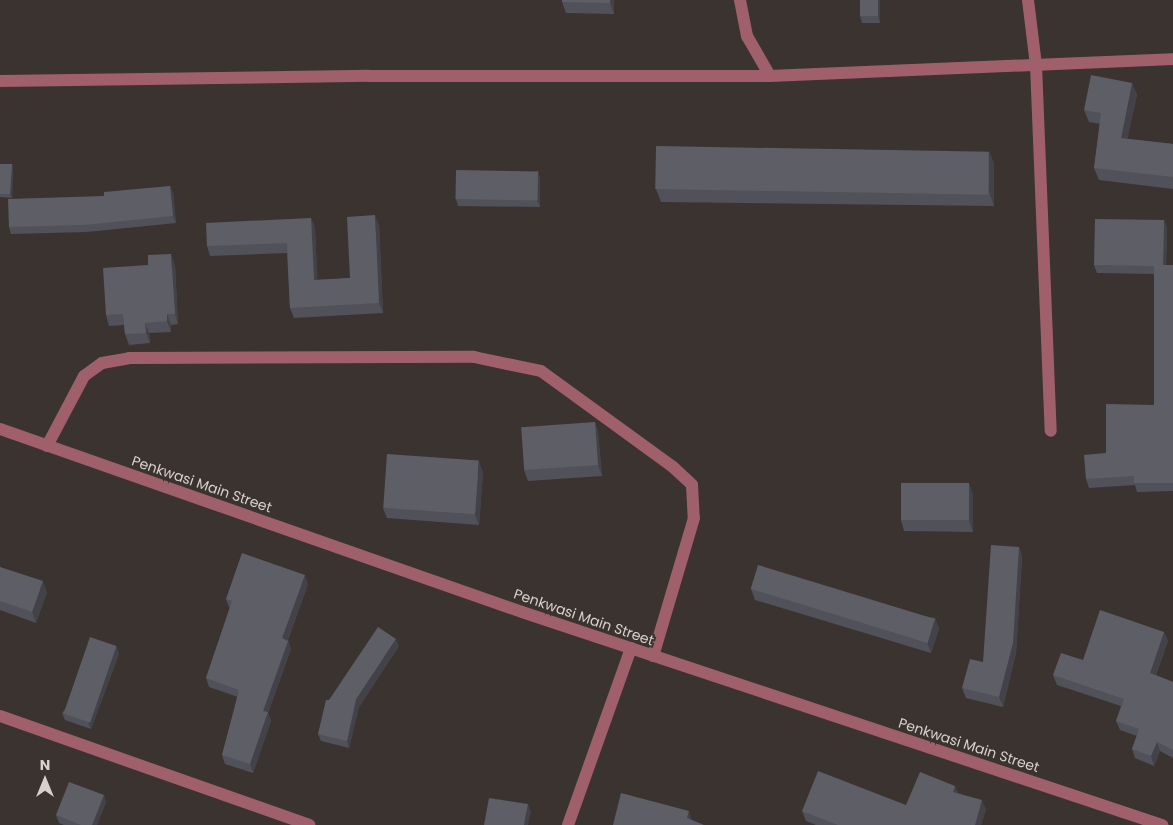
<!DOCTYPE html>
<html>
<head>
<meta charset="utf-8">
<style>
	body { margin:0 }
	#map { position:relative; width:1173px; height:825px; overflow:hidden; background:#3b3330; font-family:Poppins,sans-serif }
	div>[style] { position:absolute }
	.minor>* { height:12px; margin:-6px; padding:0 6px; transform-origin:6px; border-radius:6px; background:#9f606c }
	.wall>* { inset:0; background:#515159 }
	.shaded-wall>* { inset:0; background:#424248 }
	.building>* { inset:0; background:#5e5e67; transform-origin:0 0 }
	span { translate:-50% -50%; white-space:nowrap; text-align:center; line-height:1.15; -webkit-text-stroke:4px #3b3330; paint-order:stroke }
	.street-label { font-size:14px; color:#d6d1cf }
	.north { position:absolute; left:20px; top:755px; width:50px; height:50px; -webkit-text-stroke:4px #3b3330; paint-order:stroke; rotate:0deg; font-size:14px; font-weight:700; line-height:20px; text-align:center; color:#d6d1cf }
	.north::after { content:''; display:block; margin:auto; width:18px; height:22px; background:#d6d1cf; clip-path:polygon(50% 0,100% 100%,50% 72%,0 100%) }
</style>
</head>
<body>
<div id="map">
	<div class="minor">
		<i style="left:740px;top:0;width:37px;rotate:79deg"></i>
		<i style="left:747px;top:36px;width:46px;rotate:60.1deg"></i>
		<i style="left:1028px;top:0;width:65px;rotate:83deg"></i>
		<i style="left:1036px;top:65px;width:366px;rotate:87.7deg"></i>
		<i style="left:0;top:81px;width:369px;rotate:-0.8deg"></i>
		<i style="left:369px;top:76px;width:401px"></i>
		<i style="left:770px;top:76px;width:403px;rotate:-2.4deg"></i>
		<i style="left:0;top:429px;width:553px;rotate:19.32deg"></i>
		<i style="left:522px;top:612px;width:675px;rotate:18.41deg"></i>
		<i style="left:47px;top:446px;width:79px;rotate:-62.1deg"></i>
		<i style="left:84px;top:376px;width:22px;rotate:-36deg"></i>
		<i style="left:102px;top:363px;width:27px;rotate:-10deg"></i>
		<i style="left:129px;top:358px;width:345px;rotate:-0.2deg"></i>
		<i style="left:474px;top:357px;width:68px;rotate:11.8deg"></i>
		<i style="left:541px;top:371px;width:163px;rotate:36deg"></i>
		<i style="left:673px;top:467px;width:26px;rotate:43deg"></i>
		<i style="left:692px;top:485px;width:33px;rotate:87deg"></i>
		<i style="left:694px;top:518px;width:144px;rotate:106.5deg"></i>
		<i style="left:0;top:716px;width:328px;rotate:19.4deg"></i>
		<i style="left:568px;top:825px;width:188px;rotate:-70.4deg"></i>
	</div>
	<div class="wall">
		<i style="clip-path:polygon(614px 0,614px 14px,566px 13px,562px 2px)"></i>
		<i style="clip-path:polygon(880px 0,880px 23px,862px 23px,860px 16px)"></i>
		<i style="clip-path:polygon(1132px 83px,1137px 95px,1127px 139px,1173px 144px,1173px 189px,1099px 180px,1094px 168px,1100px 124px,1089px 122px,1084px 110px)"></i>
		<i style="clip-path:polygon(994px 163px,994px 206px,661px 202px,656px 189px)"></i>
		<i style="clip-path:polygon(0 164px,12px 164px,13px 168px,12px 198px,0 197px)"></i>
		<i style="clip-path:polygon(538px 171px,540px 179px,540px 207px,458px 206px,456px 199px)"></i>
		<i style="clip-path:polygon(170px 186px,173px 193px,176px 223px,87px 232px,11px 234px,9px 227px,104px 196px)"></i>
		<i style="clip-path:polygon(311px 218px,315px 228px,317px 280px,350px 278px,379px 225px,383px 313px,294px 318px,290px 308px,287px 253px,210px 256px,207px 246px)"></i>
		<i style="clip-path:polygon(1164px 220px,1167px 228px,1166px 265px,1173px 265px,1173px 491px,1137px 492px,1135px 485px,1089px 488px,1086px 479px,1106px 453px,1154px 405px,1154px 274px,1097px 273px,1094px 265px)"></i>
		<i style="clip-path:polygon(175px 265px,178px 324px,171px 325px,171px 332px,149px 333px,150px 343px,129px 345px,125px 334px,124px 325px,109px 326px,106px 315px)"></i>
		<i style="clip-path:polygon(595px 422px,598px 432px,602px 476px,528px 481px,524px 470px)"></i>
		<i style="clip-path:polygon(483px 472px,479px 525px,387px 518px,383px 508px)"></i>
		<i style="clip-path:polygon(973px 494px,973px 532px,904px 531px,901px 520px)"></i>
		<i style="clip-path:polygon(1019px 547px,1022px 557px,1016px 653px,1003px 707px,966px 698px,962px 688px,983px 662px)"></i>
		<i style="clip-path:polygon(0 567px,47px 592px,36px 623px,0 610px)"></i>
		<i style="clip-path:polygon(308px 584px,288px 640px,291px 649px,268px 713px,271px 721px,253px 773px,225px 764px,222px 755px,238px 697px,209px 687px,206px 678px,230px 608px,229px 607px,226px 599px)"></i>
		<i style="clip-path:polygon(751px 589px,935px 618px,939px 629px,931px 653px,755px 600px)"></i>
		<i style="clip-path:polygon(1164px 632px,1168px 641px,1156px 675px,1173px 682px,1173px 758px,1160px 751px,1154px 766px,1135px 758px,1132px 749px,1137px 736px,1120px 730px,1116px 721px,1121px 706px,1057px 685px,1053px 675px,1083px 660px)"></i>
		<i style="clip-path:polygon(116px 646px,119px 654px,91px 729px,65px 720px,62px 713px)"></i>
		<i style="clip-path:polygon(399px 646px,359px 707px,349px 748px,321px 741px,318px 734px,329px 700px)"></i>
		<i style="clip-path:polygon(955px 786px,958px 793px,986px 809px,981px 825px,816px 825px,806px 821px,802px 811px,906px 805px)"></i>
		<i style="clip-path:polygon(106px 802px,97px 825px,64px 825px,59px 823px,56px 815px)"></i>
	</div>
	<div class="shaded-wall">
		<i style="clip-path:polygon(610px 0,614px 0,614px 14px,610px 3px)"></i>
		<i style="clip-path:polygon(878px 0,880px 0,880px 23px,878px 16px)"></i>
		<i style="clip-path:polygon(1132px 83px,1137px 95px,1125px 150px,1121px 138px)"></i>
		<i style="clip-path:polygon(989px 150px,994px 163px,994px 206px,989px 192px)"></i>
		<i style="clip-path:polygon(12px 164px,13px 168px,12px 198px,10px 194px)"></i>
		<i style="clip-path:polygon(538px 171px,540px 179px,540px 207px,537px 200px)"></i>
		<i style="clip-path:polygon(170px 186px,173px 193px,176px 223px,173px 216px)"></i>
		<i style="clip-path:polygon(375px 215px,379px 225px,383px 313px,379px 303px)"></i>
		<i style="clip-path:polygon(311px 218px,315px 228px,318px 290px,314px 280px)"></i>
		<i style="clip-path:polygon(1164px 220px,1167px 228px,1166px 273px,1163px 265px)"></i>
		<i style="clip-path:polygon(171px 254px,175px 265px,178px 324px,175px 314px)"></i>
		<i style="clip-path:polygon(167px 314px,171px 325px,171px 332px,167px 321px)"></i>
		<i style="clip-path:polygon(145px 323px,149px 333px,150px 343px,146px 333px)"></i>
		<i style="clip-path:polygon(595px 422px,598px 432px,602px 476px,598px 465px)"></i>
		<i style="clip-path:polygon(479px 461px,483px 472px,479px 525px,475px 515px)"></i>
		<i style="clip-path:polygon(969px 483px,973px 494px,973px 532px,969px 521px)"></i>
		<i style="clip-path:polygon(1019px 547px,1022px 557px,1016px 653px,1003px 707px,999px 697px)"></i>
		<i style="clip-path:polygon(305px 575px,308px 584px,285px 647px,282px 638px)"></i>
		<i style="clip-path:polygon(43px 581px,47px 592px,36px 623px,32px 612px)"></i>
		<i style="clip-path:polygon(935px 618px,939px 629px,931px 653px,927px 642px)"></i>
		<i style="clip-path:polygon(1164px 632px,1168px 641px,1153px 682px,1150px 673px)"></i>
		<i style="clip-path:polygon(396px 639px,399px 646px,359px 707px,349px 748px,347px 741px,356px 699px)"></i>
		<i style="clip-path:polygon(288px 641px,291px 649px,268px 713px,271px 721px,253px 773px,250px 764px,263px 711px)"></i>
		<i style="clip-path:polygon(116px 646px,119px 654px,91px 729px,88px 722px)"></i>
		<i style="clip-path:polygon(1157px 742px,1160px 751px,1154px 766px,1151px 756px)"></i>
		<i style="clip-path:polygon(955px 786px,959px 796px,953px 792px)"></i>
		<i style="clip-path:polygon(104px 795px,106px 802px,97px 825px,92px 825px)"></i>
		<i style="clip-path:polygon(982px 800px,986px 809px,981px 825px,975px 825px)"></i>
		<i style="clip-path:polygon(528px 804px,531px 812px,528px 825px,524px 825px)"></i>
		<i style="clip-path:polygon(689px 811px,692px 821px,687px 818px)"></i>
	</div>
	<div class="building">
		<i style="clip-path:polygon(562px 0,610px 0,610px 3px,562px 2px)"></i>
		<i style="left:860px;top:0;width:18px;height:16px"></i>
		<i style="clip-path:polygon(1091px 75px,1132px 83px,1121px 138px,1173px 144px,1173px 177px,1094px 168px,1101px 113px,1084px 110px)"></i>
		<i style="left:656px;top:146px;width:333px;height:43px;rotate:1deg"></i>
		<i style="clip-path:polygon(0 164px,12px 164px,10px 194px,0 194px)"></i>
		<i style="left:456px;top:170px;width:82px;height:29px;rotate:1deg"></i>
		<i style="clip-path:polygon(170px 186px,173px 216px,84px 225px,9px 227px,8px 199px,104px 196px,104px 192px)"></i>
		<i style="clip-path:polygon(375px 215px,379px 303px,290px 308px,287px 243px,207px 246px,206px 223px,311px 218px,314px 280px,350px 278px,347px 217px)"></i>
		<i style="clip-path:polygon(1095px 219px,1164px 220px,1163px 265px,1173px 265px,1173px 483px,1134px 483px,1134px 476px,1086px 479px,1084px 455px,1106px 453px,1106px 404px,1154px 405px,1154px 266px,1094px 265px)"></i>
		<i style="clip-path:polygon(171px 254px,175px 314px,167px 314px,167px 321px,145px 323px,146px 333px,125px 334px,123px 314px,106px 315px,103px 268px,148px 265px,148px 255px)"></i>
		<i style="left:595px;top:422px;width:43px;height:74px;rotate:86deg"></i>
		<i style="left:387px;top:454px;width:92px;height:54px;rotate:4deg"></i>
		<i style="left:901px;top:483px;width:68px;height:37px"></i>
		<i style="clip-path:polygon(991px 545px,1019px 547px,1013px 643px,999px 697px,962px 688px,970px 659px,983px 662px)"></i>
		<i style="clip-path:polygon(242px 553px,305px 575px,282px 638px,288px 641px,263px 711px,268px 712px,250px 764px,222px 755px,239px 690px,206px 678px,232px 601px,226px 599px)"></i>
		<i style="left:758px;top:565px;width:185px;height:25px;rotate:17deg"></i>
		<i style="clip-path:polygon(0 567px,43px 581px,32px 612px,0 601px)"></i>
		<i style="clip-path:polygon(1100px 610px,1164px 632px,1150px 673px,1173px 682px,1173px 750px,1157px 742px,1151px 756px,1132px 749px,1139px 729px,1116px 721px,1124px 699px,1053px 675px,1061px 653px,1083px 660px)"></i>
		<i style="clip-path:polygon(378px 627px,396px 639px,356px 699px,347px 741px,318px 734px,326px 700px,329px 700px)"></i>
		<i style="left:90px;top:637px;width:28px;height:81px;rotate:19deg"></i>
		<i style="clip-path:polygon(818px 771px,906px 805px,920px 772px,955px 786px,953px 792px,982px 800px,975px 825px,838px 825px,802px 811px)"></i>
		<i style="clip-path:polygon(69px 782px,104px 795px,92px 825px,81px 825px,56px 815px)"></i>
		<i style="clip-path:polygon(621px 793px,689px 811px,687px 818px,704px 825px,613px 825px)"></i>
		<i style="clip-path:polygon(489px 798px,528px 804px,524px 825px,484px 825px)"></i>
	</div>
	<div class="street-label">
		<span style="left:202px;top:484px;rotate:19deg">Penkwasi Main Street</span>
		<span style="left:584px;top:617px;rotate:19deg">Penkwasi Main Street</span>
		<span style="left:969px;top:745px;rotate:18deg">Penkwasi Main Street</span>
	</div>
	<div class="north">N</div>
</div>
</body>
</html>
